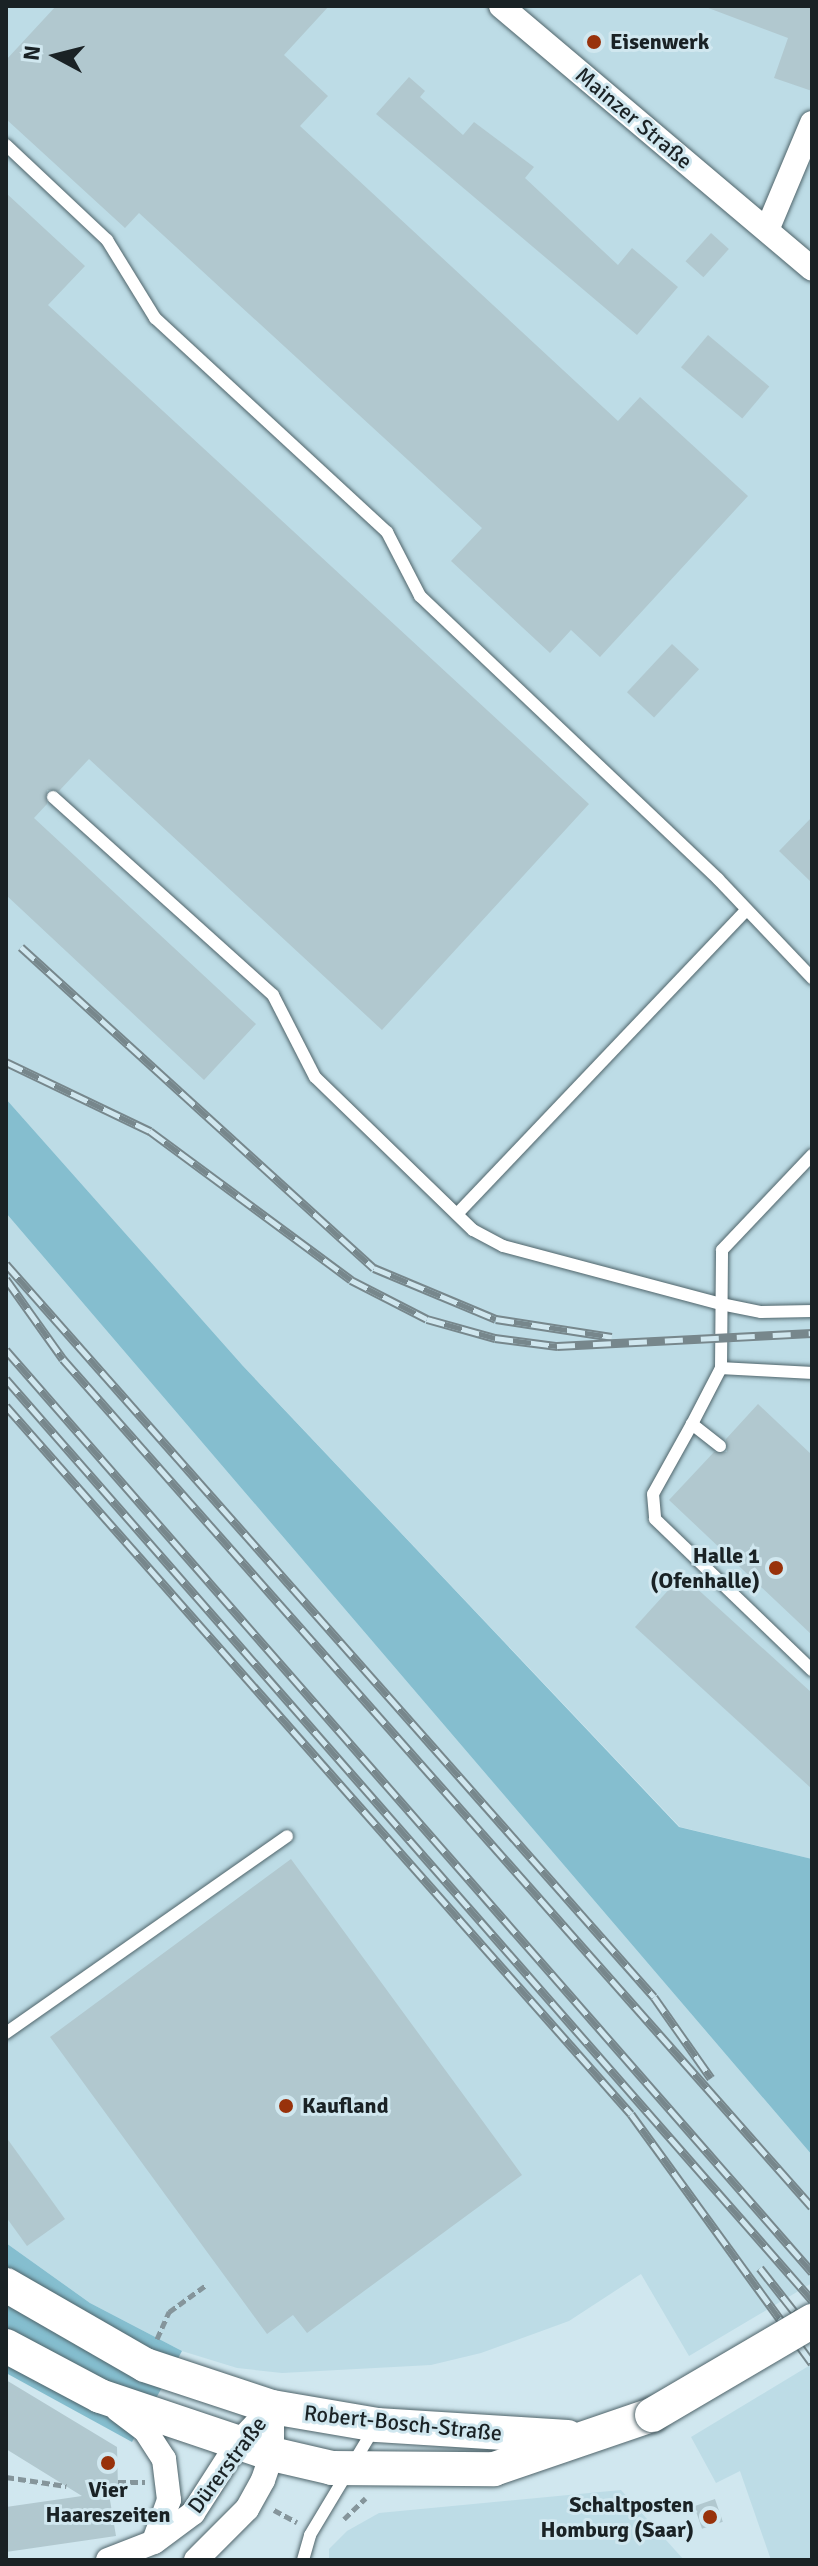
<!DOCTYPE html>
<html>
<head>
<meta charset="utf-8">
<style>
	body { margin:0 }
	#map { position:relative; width:818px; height:2566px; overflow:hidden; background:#d0e7ef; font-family:Signika,sans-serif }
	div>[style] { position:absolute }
	.built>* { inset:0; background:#bddce6 }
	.green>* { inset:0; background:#85becf }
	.building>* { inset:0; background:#b1c8cf; transform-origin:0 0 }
	.path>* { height:5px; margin-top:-2.5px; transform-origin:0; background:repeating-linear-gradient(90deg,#85959b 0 8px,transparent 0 12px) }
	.roads { filter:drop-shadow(0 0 2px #4f646a) drop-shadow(0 0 2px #4f646a) }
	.lane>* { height:12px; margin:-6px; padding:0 6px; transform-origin:6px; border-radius:6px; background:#fff }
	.street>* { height:24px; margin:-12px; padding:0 12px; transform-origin:12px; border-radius:12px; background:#fff }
	.secondary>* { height:34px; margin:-17px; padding:0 17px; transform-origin:17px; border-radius:17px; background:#fff }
	.rail>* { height:9px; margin-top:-4.5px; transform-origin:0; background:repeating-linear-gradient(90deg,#d0e7ef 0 18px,#77878c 0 36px); box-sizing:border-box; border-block:2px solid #77878c }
	.bridges { filter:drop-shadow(0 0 2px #4f646a) drop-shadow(0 0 2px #4f646a) }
	.secondary-bridge>* { height:34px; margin:-17px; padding:0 17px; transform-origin:17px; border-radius:17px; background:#fff }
	.dots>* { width:22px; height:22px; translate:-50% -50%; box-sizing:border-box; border:4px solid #d0e7ef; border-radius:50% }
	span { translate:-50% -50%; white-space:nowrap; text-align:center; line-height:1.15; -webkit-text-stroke:6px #d0e7ef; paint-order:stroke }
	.poi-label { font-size:22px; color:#1a2225; font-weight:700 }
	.left { translate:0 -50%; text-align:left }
	.right { translate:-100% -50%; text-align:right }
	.street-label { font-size:22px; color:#1a2225 }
	.frame { position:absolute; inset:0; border:8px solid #1a2225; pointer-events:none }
	.north { position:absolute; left:16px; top:16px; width:80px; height:80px; -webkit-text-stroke:6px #d0e7ef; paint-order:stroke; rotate:277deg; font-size:22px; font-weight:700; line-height:32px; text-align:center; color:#1a2225 }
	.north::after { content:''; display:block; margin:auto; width:28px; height:36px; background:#1a2225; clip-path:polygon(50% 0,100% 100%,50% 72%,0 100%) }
</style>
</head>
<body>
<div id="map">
	<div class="built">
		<i style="clip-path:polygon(6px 6px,812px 6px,812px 1859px,680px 1827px,243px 1366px,6px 1099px)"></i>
		<i style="clip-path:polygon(6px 1213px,812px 2155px,812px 2283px,689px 2356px,641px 2274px,569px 2321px,481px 2353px,431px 2365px,282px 2373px,237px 2368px,182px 2351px,90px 2303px,6px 2243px)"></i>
		<i style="clip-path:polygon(812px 2364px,812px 2560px,771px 2560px,740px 2471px,716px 2483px,691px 2437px)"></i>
		<i style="clip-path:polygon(621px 2490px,684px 2560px,329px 2560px,329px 2549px,347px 2531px,379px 2513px)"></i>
	</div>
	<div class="green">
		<i style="clip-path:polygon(6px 1099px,243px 1366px,679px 1827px,812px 1859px,812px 2155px,6px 1213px)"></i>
		<i style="clip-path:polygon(6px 2243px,90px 2303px,182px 2351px,132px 2442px,6px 2373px)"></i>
	</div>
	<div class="building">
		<i style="clip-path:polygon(56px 6px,329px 6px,284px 55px,328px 96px,300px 126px,618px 421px,640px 397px,748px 496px,600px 657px,571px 630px,550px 653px,451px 561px,482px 528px,139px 213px,125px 228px,6px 119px,6px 60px)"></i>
		<i style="clip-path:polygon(703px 6px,812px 6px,812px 91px,774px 78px,788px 38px)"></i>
		<i style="clip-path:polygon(409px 77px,425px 91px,420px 97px,463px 135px,474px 122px,534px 167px,525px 178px,618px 265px,632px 248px,678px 287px,637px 335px,376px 114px)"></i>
		<i style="clip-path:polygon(6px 193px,85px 266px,48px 305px,589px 804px,382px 1030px,89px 759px,59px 791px,47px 790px,47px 804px,34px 818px,256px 1024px,204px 1080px,6px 895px)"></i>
		<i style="left:711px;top:233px;width:24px;height:38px;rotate:42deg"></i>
		<i style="left:708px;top:335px;width:80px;height:42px;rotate:40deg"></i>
		<i style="left:672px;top:644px;width:37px;height:66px;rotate:43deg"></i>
		<i style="clip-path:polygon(812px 817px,812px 883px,779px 851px)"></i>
		<i style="clip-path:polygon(758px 1404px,812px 1455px,812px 1635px,669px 1500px,714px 1452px,727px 1452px,726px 1439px)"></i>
		<i style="clip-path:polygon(682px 1575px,812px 1693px,812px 1789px,635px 1627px)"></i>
		<i style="clip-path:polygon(291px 1859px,522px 2175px,307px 2333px,293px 2315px,267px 2334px,50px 2037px)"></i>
		<i style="clip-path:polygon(6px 2137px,65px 2219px,27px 2246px,6px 2217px)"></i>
		<i style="clip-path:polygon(6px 2380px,117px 2447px,118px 2488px,108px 2488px,116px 2536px,6px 2552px,6px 2507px,82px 2496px,6px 2449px)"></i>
		<i style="left:715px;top:2499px;width:24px;height:22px;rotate:71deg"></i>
	</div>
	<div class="path">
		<i style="left:157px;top:2339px;width:30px;rotate:-66deg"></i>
		<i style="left:169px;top:2312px;width:46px;rotate:-36.1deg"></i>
		<i style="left:6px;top:2477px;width:61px;rotate:8.5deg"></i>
		<i style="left:118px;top:2482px;width:27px"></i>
		<i style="left:274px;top:2510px;width:26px;rotate:28deg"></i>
		<i style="left:344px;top:2519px;width:30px;rotate:-44deg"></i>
	</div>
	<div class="roads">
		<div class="lane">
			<i style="left:6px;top:145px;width:139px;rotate:43.2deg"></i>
			<i style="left:107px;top:240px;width:92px;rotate:58.4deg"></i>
			<i style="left:155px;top:318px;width:316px;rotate:42.7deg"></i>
			<i style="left:387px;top:532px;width:72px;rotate:62.7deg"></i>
			<i style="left:420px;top:596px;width:411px;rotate:43.5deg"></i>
			<i style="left:718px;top:879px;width:137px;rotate:46.5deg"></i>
			<i style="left:53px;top:797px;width:296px;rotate:42deg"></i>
			<i style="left:273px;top:995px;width:92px;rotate:62.9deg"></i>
			<i style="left:315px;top:1077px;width:220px;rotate:44.1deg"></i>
			<i style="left:473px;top:1230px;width:34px;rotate:28deg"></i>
			<i style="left:503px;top:1246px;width:226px;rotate:14.9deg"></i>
			<i style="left:721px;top:1304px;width:41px;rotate:11.3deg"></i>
			<i style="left:761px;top:1312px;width:51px;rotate:-1.1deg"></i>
			<i style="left:457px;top:1214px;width:419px;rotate:-46.4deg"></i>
			<i style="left:721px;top:1368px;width:91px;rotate:3.1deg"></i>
			<i style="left:692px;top:1424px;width:80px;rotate:119.1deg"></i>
			<i style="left:653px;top:1494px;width:25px;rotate:85deg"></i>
			<i style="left:655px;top:1519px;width:218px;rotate:43.9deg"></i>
			<i style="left:720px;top:1446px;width:36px;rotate:-142deg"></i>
			<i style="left:692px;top:1424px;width:63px;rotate:-62.6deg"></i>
			<i style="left:721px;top:1368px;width:118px;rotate:-89.5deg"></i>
			<i style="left:722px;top:1250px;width:131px;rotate:-46.5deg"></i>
			<i style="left:6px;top:2033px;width:343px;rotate:-35deg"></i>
			<i style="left:303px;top:2560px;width:26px;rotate:-74deg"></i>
			<i style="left:310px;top:2535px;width:126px;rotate:-59deg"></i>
		</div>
		<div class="street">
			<i style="left:501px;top:6px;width:407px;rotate:40.2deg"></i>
			<i style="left:767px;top:230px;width:116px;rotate:-67.2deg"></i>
			<i style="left:118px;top:2410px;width:34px;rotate:37deg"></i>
			<i style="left:145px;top:2430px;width:35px;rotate:57deg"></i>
			<i style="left:164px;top:2459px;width:41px;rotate:83deg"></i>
			<i style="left:169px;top:2500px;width:44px;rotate:110.1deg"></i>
			<i style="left:108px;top:2560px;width:49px;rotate:-21.4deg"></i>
			<i style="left:154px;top:2542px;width:49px;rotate:-36.6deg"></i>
			<i style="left:193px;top:2513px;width:83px;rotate:-57.3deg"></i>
			<i style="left:238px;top:2443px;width:50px;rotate:-46.6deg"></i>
			<i style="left:196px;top:2560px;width:72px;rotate:-45deg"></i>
			<i style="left:247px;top:2509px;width:33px;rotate:-61deg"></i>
			<i style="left:263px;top:2480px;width:28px;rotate:-71deg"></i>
			<i style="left:272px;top:2454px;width:47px;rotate:-90deg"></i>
		</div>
		<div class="secondary">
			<i style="left:6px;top:2285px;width:160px;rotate:29.9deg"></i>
			<i style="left:145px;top:2365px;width:134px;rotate:18.3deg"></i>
			<i style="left:272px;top:2407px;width:107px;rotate:9.7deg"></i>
			<i style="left:377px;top:2425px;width:191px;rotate:3.6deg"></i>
			<i style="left:6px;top:2346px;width:106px;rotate:28deg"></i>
			<i style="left:100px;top:2396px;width:182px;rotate:18.6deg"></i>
			<i style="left:272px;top:2454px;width:62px;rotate:13.1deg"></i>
			<i style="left:332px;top:2468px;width:162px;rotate:0.4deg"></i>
			<i style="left:494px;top:2469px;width:167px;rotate:-18.9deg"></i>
		</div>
	</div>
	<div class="rail">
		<i style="left:21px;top:947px;width:477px;rotate:42.3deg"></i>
		<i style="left:374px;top:1268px;width:132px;rotate:22.7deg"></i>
		<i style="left:496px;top:1319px;width:117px;rotate:8.8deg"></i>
		<i style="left:6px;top:1062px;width:160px;rotate:25.6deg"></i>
		<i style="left:150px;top:1131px;width:250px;rotate:36.5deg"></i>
		<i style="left:351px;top:1280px;width:85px;rotate:27.2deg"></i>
		<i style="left:427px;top:1319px;width:71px;rotate:15.6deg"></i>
		<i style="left:495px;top:1338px;width:63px;rotate:7.4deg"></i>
		<i style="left:557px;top:1346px;width:255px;rotate:-2.9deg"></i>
		<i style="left:6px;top:1264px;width:978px;rotate:48.52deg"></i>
		<i style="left:654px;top:1997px;width:99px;rotate:54.9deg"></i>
		<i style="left:6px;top:1279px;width:98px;rotate:54.5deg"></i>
		<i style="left:63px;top:1359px;width:1131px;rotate:48.55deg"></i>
		<i style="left:6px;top:1350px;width:1225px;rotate:48.84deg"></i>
		<i style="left:6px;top:1379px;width:1224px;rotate:48.81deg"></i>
		<i style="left:6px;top:1406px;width:944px;rotate:48.56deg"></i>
		<i style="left:631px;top:2114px;width:308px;rotate:54deg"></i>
		<i style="left:760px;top:2268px;width:84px;rotate:51.8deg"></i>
	</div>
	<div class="bridges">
		<div class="secondary-bridge">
			<i style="left:652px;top:2415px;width:186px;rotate:-30.4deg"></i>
		</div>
	</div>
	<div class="dots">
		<i style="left:594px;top:42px;background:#98320b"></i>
		<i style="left:776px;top:1568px;background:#98320b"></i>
		<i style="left:286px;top:2106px;background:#98320b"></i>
		<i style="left:108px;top:2463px;background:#98320b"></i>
		<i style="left:710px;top:2517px;background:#98320b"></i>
	</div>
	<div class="poi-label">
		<span class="left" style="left:610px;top:42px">Eisenwerk</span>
		<span class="right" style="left:760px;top:1568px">Halle 1<br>(Ofenhalle)</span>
		<span class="left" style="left:302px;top:2106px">Kaufland</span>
		<span style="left:108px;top:2502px">Vier<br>Haareszeiten</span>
		<span class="right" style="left:694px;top:2517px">Schaltposten<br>Homburg (Saar)</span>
	</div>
	<div class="street-label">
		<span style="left:634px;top:118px;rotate:40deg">Mainzer Straße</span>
		<span style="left:403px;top:2423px;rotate:6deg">Robert-Bosch-Straße</span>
		<span style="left:227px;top:2465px;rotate:-53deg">Dürerstraße</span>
	</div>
	<div class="frame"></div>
	<div class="north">N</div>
</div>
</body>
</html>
